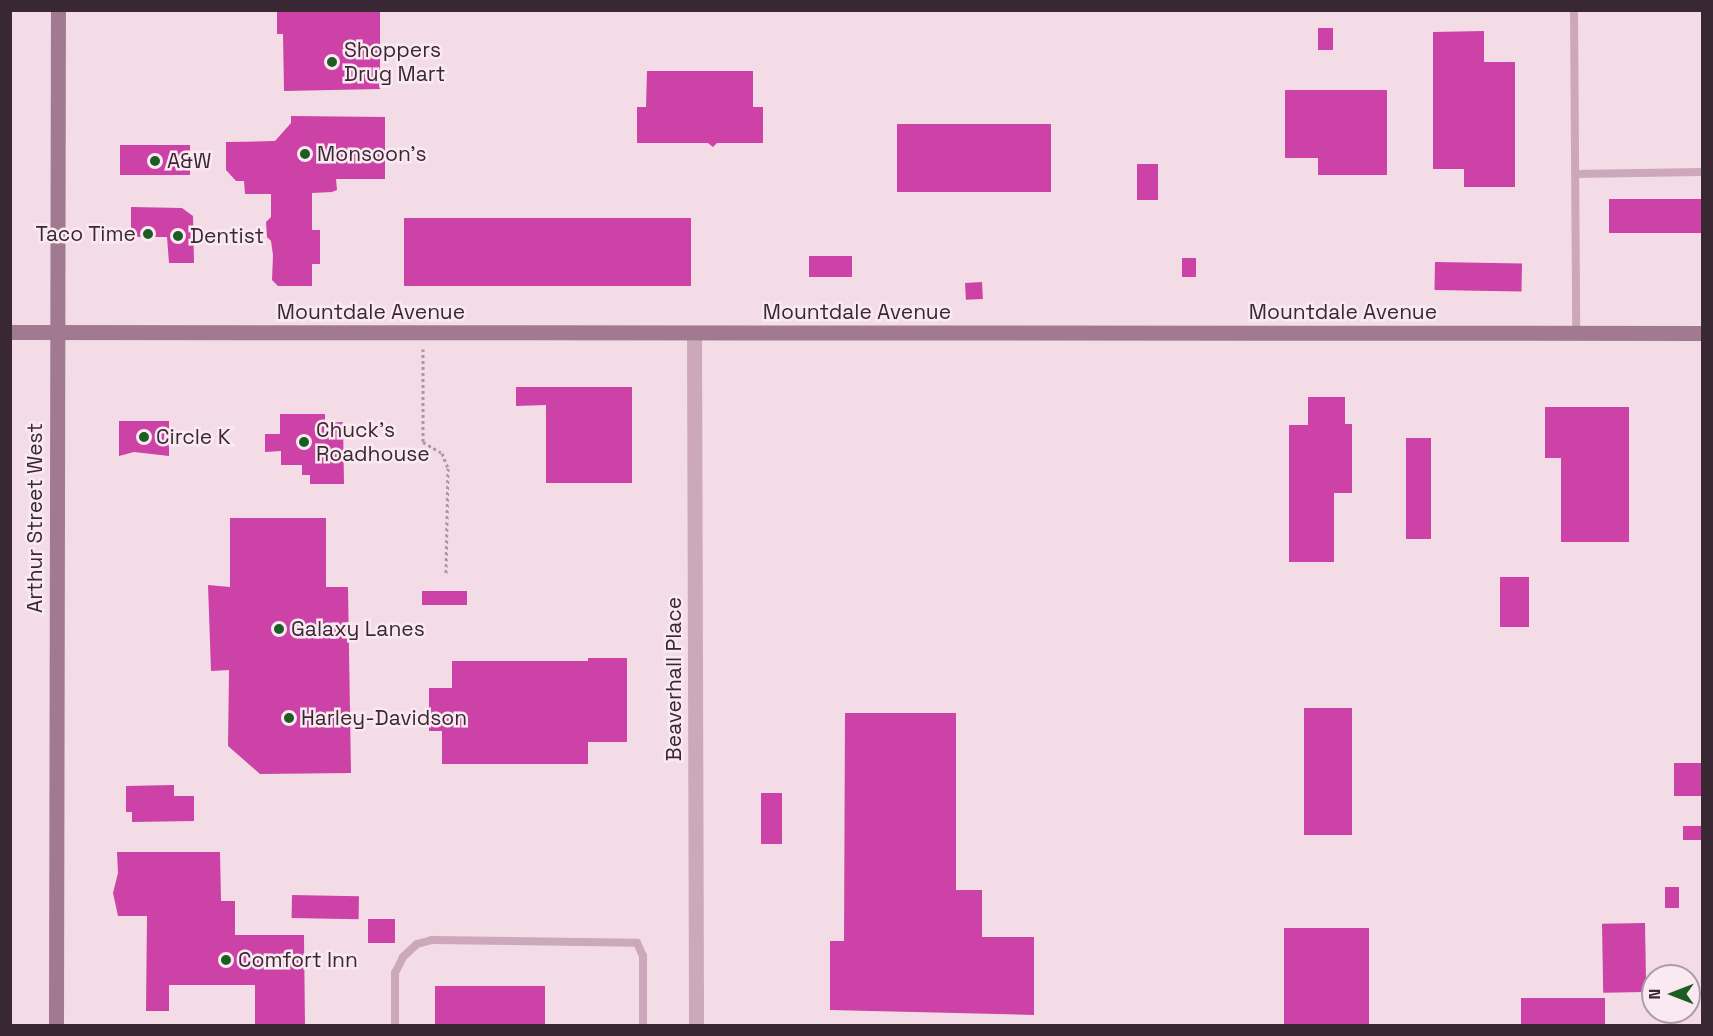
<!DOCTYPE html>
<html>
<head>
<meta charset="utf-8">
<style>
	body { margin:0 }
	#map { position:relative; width:1713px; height:1036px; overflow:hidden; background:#f4dce7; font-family:"Space Grotesk",sans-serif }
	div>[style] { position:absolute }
	.building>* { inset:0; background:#cc42a6; transform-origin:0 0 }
	.path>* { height:3px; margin-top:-1.5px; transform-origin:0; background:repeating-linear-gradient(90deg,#b991a6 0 3px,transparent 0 6px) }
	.lane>* { height:8px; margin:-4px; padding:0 4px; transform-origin:4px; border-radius:4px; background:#cda7ba }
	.street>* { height:15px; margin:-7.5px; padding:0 7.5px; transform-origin:7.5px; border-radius:7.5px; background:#cda7ba }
	.secondary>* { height:15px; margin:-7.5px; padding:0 7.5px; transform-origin:7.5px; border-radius:7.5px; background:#a17991 }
	.dots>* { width:16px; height:16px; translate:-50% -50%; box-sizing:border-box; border:3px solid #fbe9f1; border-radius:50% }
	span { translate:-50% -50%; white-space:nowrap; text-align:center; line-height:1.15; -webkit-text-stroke:5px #fbe9f1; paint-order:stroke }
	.poi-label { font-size:21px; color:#392833 }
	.left { translate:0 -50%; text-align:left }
	.right { translate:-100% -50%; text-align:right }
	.street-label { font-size:21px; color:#392833 }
	.frame { position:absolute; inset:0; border:12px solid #392833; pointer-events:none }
	.north { position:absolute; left:1641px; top:964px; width:60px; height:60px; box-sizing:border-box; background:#fbe9f1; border:2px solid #ad9ca5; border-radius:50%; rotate:270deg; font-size:16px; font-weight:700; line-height:24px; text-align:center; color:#392833 }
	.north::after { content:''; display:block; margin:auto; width:21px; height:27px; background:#1b5d22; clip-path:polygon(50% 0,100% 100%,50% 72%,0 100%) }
</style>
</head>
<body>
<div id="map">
	<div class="building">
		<i style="clip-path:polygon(277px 10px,380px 10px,380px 89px,284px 91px,283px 34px,277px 34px)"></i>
		<i style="left:1318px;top:28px;width:15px;height:22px"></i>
		<i style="clip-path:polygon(1484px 31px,1484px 62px,1515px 62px,1515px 187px,1464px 187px,1464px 169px,1433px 169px,1433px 32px)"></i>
		<i style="clip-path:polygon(647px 71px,753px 71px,753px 107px,763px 107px,763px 143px,717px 143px,713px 147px,708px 143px,637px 143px,637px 107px,646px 107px)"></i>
		<i style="clip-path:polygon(1285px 90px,1387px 90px,1387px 175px,1318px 175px,1318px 158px,1285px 158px)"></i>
		<i style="clip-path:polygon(291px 116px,385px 117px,385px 179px,336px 179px,337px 190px,332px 192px,312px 193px,312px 230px,320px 230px,320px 264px,312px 264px,312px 286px,278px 286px,272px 280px,273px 255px,271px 241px,267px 237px,266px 222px,271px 217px,271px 194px,245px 194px,244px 181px,236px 181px,226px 170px,226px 142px,275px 141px,291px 123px)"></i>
		<i style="left:897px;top:124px;width:154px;height:68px"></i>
		<i style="left:190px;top:145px;width:30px;height:70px;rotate:90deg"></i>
		<i style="left:1137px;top:164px;width:21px;height:36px"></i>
		<i style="left:1609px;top:199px;width:93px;height:34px"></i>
		<i style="clip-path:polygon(131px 207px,182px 208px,193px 216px,194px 263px,169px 263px,167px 237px,131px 237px)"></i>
		<i style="left:404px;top:218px;width:287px;height:68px"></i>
		<i style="left:809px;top:256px;width:43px;height:21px"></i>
		<i style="left:1182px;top:258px;width:14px;height:19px"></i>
		<i style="left:1435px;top:262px;width:87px;height:28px;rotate:1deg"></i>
		<i style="left:982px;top:282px;width:17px;height:17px;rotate:87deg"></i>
		<i style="clip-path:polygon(516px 387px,632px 387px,632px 483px,546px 483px,546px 405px,516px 406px)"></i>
		<i style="clip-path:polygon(1308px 397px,1345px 397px,1345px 424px,1352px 424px,1352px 493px,1334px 493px,1334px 562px,1289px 562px,1289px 425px,1308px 425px)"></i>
		<i style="clip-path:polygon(1545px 407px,1629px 407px,1629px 542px,1561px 542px,1561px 458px,1545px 458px)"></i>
		<i style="clip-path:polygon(280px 414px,325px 414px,325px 423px,343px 422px,344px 484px,310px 484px,310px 475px,302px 475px,302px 465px,281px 465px,281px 451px,265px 452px,265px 434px,280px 434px)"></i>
		<i style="clip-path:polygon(119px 421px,169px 421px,169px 456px,134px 452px,119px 456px)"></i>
		<i style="left:1406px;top:438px;width:25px;height:101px"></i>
		<i style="clip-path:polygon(230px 518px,326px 518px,326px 587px,348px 587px,351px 773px,260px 774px,228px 746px,229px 670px,211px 671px,208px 585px,230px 587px)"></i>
		<i style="left:1500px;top:577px;width:29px;height:50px"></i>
		<i style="left:422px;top:591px;width:45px;height:14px"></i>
		<i style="clip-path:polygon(588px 658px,627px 658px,627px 742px,588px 742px,588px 764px,442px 764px,442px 731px,429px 731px,429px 688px,452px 688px,452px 661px,588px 661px)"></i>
		<i style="left:1304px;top:708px;width:48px;height:127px"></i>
		<i style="clip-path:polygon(845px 713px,956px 713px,956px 890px,982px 890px,982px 937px,1034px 937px,1034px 1015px,830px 1010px,830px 941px,844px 941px)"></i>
		<i style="left:1674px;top:763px;width:28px;height:33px"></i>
		<i style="clip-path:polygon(174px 785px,174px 796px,194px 796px,194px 821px,132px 822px,132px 812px,126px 812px,126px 786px)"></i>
		<i style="left:761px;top:793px;width:21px;height:51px"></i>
		<i style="left:1683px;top:826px;width:19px;height:14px"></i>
		<i style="clip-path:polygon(117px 852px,220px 852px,221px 901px,235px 901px,235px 935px,304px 935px,305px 1026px,255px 1026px,255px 985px,169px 985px,169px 1011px,146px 1011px,147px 916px,118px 916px,113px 893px,118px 873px)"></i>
		<i style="left:1665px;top:887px;width:14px;height:21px"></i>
		<i style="left:292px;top:895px;width:67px;height:23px;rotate:1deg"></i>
		<i style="left:368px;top:919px;width:27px;height:24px"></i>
		<i style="left:1645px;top:923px;width:69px;height:43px;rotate:89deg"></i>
		<i style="left:1284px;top:928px;width:85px;height:98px"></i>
		<i style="left:545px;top:986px;width:40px;height:110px;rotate:90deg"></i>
		<i style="left:1605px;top:998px;width:28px;height:84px;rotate:90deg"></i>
	</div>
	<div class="path">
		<i style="left:423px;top:349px;width:93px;rotate:90deg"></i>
		<i style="left:423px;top:442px;width:22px;rotate:30deg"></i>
		<i style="left:442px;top:453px;width:16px;rotate:68deg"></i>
		<i style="left:448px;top:468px;width:107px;rotate:91.1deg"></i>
	</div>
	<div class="lane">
		<i style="left:1574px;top:10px;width:323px;rotate:89.6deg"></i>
		<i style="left:1575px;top:174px;width:127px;rotate:-0.9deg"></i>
		<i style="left:395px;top:1026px;width:53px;rotate:-90deg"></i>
		<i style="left:395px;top:973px;width:18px;rotate:-63deg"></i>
		<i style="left:403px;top:957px;width:19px;rotate:-43deg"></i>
		<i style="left:417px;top:944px;width:16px;rotate:-15deg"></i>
		<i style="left:432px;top:940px;width:205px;rotate:0.8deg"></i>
		<i style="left:637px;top:943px;width:14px;rotate:65deg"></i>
		<i style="left:643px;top:956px;width:70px;rotate:90deg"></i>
	</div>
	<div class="street">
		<i style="left:694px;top:333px;width:693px;rotate:89.83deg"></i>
	</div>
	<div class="secondary">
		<i style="left:10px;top:332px;width:1692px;rotate:0.03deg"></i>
		<i style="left:56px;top:1026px;width:1016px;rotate:-89.89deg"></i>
	</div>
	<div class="dots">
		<i style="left:332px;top:62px;background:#1b5d22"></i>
		<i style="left:305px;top:154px;background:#1b5d22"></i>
		<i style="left:155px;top:161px;background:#1b5d22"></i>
		<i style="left:148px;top:234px;background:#1b5d22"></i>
		<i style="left:178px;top:236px;background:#1b5d22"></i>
		<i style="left:144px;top:437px;background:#1b5d22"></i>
		<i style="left:304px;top:442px;background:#1b5d22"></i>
		<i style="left:279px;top:629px;background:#1b5d22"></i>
		<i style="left:289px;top:718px;background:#1b5d22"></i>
		<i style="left:226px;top:960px;background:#1b5d22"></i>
	</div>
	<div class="poi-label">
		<span class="left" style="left:344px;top:62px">Shoppers<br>Drug Mart</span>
		<span class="left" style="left:317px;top:154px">Monsoon's</span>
		<span class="left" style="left:167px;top:161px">A&amp;W</span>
		<span class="right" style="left:136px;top:234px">Taco Time</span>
		<span class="left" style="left:190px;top:236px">Dentist</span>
		<span class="left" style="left:316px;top:442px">Chuck's<br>Roadhouse</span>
		<span class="left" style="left:156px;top:437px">Circle K</span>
		<span class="left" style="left:291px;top:629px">Galaxy Lanes</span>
		<span class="left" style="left:301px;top:718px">Harley-Davidson</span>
		<span class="left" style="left:238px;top:960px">Comfort Inn</span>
	</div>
	<div class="street-label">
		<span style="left:371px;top:312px">Mountdale Avenue</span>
		<span style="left:857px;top:312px">Mountdale Avenue</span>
		<span style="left:1343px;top:312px">Mountdale Avenue</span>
		<span style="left:35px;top:518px;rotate:-90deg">Arthur Street West</span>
		<span style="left:674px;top:679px;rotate:-90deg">Beaverhall Place</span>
	</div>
	<div class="frame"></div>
	<div class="north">N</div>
</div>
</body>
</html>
